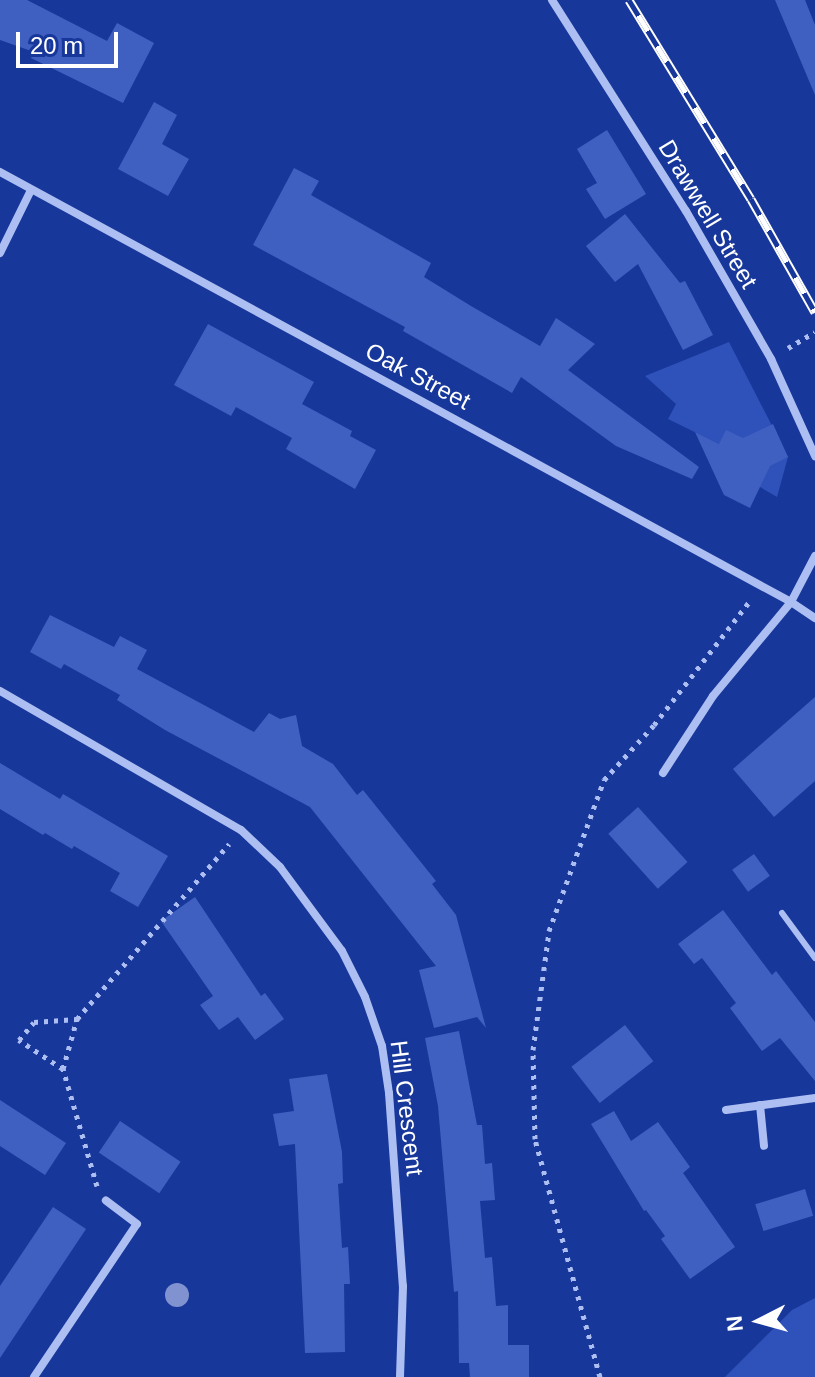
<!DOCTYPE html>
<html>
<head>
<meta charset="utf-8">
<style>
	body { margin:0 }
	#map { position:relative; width:815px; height:1377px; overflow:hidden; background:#17379b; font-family:Helvetica,sans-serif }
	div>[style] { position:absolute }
	.green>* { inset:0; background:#2e51ba }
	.building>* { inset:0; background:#4060c1; transform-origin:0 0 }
	.path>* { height:5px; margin-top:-2.5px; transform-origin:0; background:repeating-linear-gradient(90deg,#adbff2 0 4px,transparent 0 10px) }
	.service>* { height:6px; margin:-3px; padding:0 3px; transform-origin:3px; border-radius:3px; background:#adbff2 }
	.minor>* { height:8px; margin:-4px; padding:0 4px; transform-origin:4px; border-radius:4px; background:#adbff2 }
	.rail>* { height:9px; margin-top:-4.5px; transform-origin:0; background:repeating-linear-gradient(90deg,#17379b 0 18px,#fff 0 36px); box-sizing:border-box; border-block:2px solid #fff }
	.trees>* { width:24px; height:24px; margin:-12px; border-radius:50%; background:#8093d0 }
	span { translate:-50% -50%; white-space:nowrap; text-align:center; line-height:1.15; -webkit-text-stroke:7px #17379b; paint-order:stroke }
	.street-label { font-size:24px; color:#fff }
	.north { position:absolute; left:719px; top:1281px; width:80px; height:80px; -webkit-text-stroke:6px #17379b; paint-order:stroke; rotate:264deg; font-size:22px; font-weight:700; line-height:32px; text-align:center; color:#fff }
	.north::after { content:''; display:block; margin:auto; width:28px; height:36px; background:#fff; clip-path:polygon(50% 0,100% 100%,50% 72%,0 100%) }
	.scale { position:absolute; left:16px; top:32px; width:102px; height:36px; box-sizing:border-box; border:4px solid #fff; border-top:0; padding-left:10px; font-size:24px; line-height:28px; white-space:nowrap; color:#fff; -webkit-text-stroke:6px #17379b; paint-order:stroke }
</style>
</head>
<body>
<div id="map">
	<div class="green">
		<i style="clip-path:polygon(729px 342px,788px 457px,777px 497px,760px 487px,719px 444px,668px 419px,676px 404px,645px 376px)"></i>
		<i style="clip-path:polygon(815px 1298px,815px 1377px,725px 1377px,792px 1310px)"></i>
	</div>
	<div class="building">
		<i style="clip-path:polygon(0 0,27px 0,107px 41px,117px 23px,154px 43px,123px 103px,31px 58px,34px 52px,0 40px)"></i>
		<i style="clip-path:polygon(775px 0,805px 0,815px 25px,815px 95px)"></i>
		<i style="clip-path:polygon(154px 102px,177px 115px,162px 144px,189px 159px,168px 196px,118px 169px)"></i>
		<i style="clip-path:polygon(607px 130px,646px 194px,605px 219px,586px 189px,597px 183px,577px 149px)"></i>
		<i style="clip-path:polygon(294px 168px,319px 181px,311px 195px,431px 263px,424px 277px,471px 306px,540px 346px,556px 318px,595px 344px,568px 370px,699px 467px,692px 479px,616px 446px,521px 377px,512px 393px,403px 331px,405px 327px,253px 245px)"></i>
		<i style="clip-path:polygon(625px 214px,680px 283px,685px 281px,713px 335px,683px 350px,638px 264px,615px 282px,586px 246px)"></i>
		<i style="clip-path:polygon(208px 324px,314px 382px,302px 404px,352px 431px,350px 436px,376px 450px,355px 489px,286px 449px,292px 438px,236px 407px,231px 416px,174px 385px)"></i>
		<i style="clip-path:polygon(773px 424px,788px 457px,770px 466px,750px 508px,724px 495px,695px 432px,719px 444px,726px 430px,743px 438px)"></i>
		<i style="clip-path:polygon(50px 615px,114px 647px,120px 636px,147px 650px,137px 669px,254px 732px,269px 713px,280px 719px,296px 715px,302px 746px,333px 764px,357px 795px,363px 790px,436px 881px,432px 884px,456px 915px,486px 1028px,477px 1017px,434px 1028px,419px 970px,436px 966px,310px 807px,165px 730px,117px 700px,120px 695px,64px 664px,61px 669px,30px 652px)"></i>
		<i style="clip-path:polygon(815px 697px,815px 781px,774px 817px,733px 769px)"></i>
		<i style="clip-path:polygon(0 763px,60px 799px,63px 794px,168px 856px,138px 907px,110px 891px,120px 873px,74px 846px,72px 849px,45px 833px,43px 835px,0 809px)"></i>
		<i style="left:638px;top:807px;width:74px;height:40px;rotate:48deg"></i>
		<i style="left:754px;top:854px;width:27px;height:27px;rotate:54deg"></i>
		<i style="clip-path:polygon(195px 897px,261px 996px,265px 993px,284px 1019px,255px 1040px,238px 1017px,219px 1030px,200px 1005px,213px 996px,161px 921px)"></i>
		<i style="clip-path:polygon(723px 910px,772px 975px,776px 971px,815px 1022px,815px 1081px,780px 1038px,762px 1051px,730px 1008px,736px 1003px,702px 958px,694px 964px,678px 944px)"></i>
		<i style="left:625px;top:1025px;width:46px;height:68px;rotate:52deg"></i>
		<i style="clip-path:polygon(459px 1031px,477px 1125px,482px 1125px,485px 1164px,492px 1163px,495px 1200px,480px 1201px,485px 1258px,492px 1257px,496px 1306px,508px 1305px,508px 1345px,529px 1345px,529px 1377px,470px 1377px,469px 1363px,459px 1363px,458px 1291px,454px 1292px,438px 1106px,425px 1038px)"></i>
		<i style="clip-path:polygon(327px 1074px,342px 1152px,343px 1183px,338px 1184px,342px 1248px,348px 1247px,350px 1284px,344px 1284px,345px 1352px,305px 1353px,295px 1144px,279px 1146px,273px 1114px,294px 1111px,289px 1079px)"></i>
		<i style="clip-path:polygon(0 1100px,66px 1143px,45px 1175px,0 1146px)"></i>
		<i style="clip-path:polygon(614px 1111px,631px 1141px,658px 1122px,690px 1167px,683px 1173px,735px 1247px,690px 1279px,661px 1239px,665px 1236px,646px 1210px,644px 1211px,591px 1124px)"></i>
		<i style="left:120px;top:1121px;width:73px;height:38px;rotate:34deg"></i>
		<i style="left:805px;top:1189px;width:28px;height:52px;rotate:73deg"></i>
		<i style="clip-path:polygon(53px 1207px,86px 1229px,0 1358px,0 1286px)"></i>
	</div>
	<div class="path">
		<i style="left:788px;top:348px;width:31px;rotate:-31deg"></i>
		<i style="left:63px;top:1069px;width:53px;rotate:-146.6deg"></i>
		<i style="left:19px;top:1040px;width:23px;rotate:-50deg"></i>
		<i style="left:34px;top:1022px;width:43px;rotate:-4deg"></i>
		<i style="left:97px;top:1186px;width:122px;rotate:-106.2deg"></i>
		<i style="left:63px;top:1069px;width:52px;rotate:-74.4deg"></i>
		<i style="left:77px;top:1019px;width:232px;rotate:-49deg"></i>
		<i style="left:600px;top:1377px;width:247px;rotate:-105.3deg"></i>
		<i style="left:535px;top:1139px;width:89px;rotate:-91.3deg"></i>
		<i style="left:533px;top:1050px;width:120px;rotate:-82.3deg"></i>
		<i style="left:549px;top:931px;width:161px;rotate:-70deg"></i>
		<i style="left:604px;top:780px;width:74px;rotate:-47.7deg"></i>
		<i style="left:654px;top:725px;width:155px;rotate:-52.3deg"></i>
	</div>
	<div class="service">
		<i style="left:782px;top:913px;width:56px;rotate:53.7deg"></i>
	</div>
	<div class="minor">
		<i style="left:552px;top:0;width:250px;rotate:57.6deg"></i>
		<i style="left:686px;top:211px;width:171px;rotate:60.1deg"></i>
		<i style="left:771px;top:359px;width:107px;rotate:65.6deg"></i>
		<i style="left:0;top:172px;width:900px;rotate:28.53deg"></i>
		<i style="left:791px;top:602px;width:29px;rotate:34deg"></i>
		<i style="left:0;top:253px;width:70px;rotate:-63.8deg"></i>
		<i style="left:0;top:691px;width:278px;rotate:30deg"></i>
		<i style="left:241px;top:830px;width:54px;rotate:43.5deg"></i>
		<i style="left:280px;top:867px;width:104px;rotate:53.6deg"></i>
		<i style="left:342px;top:951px;width:51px;rotate:63.4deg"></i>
		<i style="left:365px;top:997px;width:52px;rotate:70.9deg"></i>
		<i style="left:382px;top:1046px;width:48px;rotate:81.5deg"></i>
		<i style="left:389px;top:1093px;width:194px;rotate:85.9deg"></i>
		<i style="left:403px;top:1286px;width:91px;rotate:91.9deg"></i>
		<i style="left:663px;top:773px;width:92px;rotate:-57deg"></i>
		<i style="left:713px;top:696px;width:122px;rotate:-50.3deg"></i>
		<i style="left:791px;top:602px;width:52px;rotate:-62.4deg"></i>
		<i style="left:760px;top:1105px;width:41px;rotate:84.4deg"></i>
		<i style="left:726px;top:1110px;width:90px;rotate:-7.7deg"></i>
		<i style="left:34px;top:1377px;width:184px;rotate:-56.1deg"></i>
		<i style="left:137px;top:1224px;width:39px;rotate:-143deg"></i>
	</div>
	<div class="rail">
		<i style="left:629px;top:0;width:233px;rotate:58.5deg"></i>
		<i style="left:751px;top:199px;width:130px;rotate:60.5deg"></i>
	</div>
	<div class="trees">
		<i style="left:177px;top:1295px"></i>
	</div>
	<div class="street-label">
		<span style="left:708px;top:214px;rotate:59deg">Drawwell Street</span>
		<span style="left:418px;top:376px;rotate:28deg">Oak Street</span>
		<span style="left:407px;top:1108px;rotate:83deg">Hill Crescent</span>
	</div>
	<div class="north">N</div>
	<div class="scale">20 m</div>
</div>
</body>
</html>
